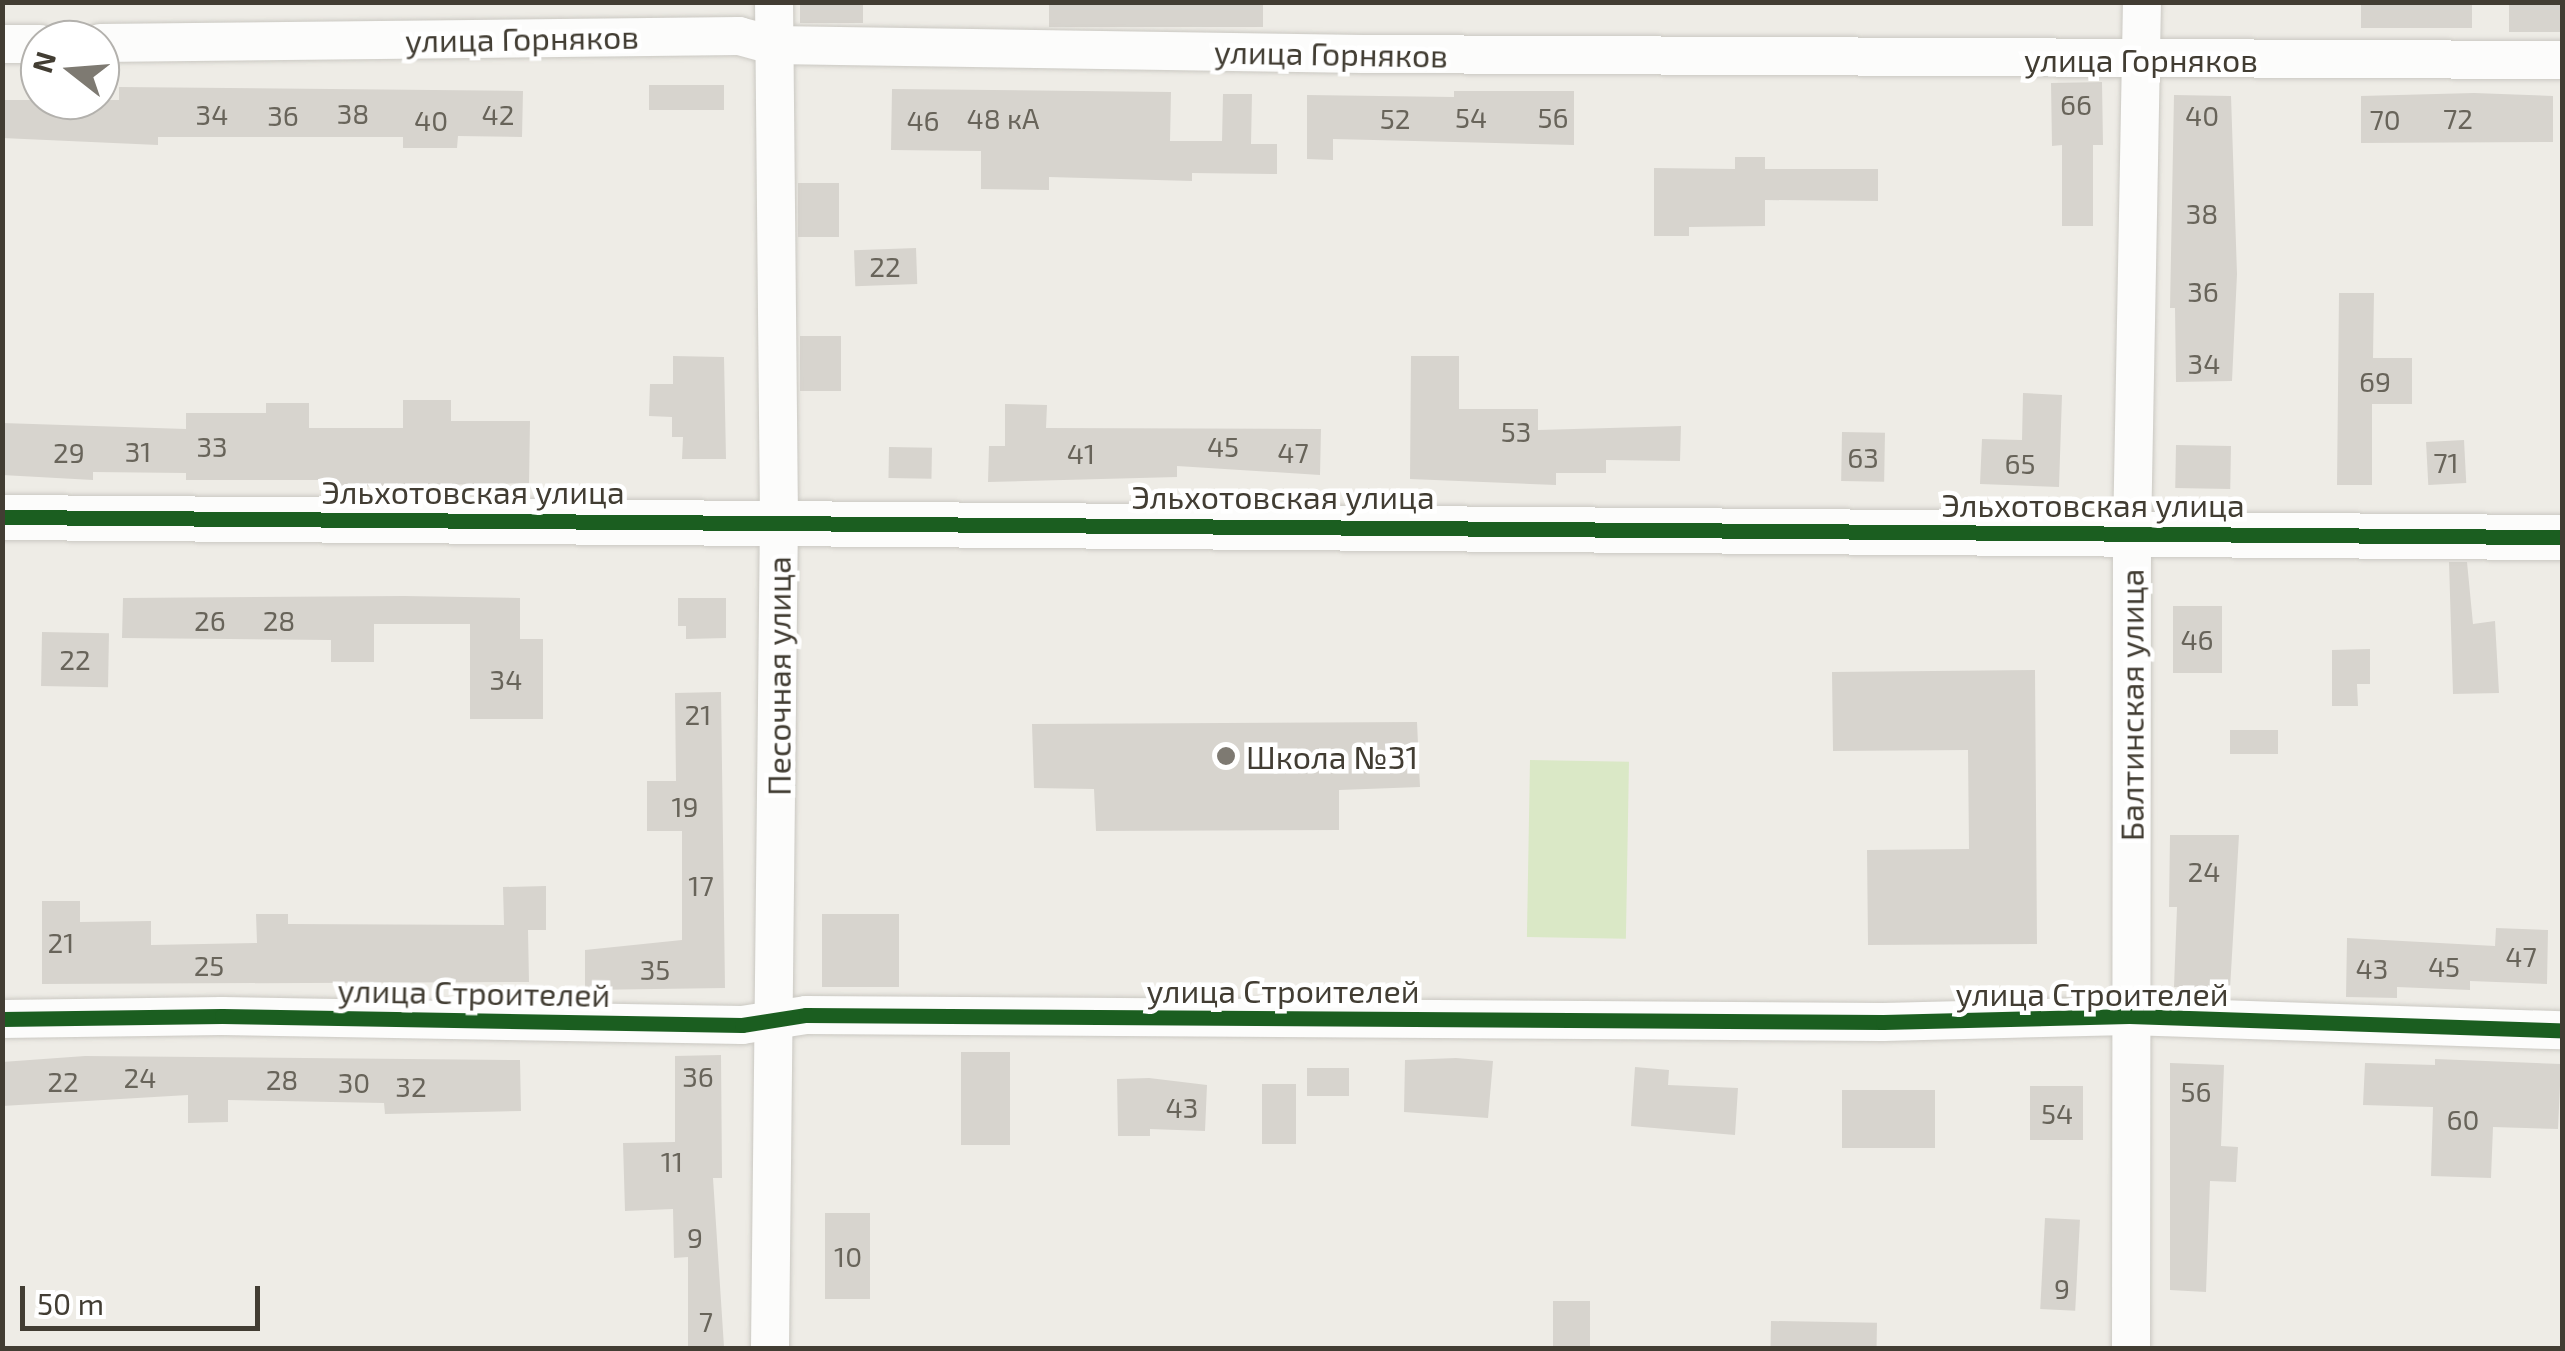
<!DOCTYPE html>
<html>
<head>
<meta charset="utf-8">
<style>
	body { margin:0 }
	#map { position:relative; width:2565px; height:1351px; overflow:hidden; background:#eeece6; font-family:"Exo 2",sans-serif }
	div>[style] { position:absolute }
	.green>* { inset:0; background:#dae8c6; transform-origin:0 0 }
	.building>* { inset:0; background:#d7d4ce; transform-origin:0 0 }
	.roads { filter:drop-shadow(0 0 2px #cac8c2) drop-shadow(0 0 2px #cac8c2) }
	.minor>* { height:38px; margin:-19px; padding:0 19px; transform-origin:19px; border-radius:19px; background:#fcfcfb }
	.tertiary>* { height:45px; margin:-22.5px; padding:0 22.5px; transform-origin:22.5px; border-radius:22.5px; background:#fcfcfb }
	.cycleway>* { height:15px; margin:-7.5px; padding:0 7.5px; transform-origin:7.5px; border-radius:7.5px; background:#1b5e20 }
	.dots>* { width:28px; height:28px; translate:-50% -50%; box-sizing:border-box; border:5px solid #fff; border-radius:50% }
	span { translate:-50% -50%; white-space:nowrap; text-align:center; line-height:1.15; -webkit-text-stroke:9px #fff; paint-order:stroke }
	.number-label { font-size:28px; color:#68645a }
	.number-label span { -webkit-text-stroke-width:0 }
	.street-label { font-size:32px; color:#423d33 }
	.poi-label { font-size:32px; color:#423d33 }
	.left { translate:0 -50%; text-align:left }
	.frame { position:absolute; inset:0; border:5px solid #423d33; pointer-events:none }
	.north { position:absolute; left:20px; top:20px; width:100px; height:100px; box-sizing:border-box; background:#fff; border:2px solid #b3b1ad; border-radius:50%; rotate:287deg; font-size:28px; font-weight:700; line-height:40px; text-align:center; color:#423d33 }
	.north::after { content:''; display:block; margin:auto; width:35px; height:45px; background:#7e7a72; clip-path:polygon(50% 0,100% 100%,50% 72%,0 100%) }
	.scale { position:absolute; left:20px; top:1286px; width:240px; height:45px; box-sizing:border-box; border:5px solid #423d33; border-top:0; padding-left:12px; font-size:30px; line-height:35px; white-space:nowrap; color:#423d33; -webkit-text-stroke:8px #fff; paint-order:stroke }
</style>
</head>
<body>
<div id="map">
	<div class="green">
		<i style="left:1530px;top:760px;width:99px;height:177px;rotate:1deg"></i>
	</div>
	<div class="building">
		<i style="left:800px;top:2px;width:63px;height:21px"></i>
		<i style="left:1049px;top:2px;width:214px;height:25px"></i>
		<i style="left:2361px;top:2px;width:111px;height:26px"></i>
		<i style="left:2509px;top:2px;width:53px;height:30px"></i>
		<i style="clip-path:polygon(2102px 82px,2103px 145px,2093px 145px,2093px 226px,2062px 226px,2062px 145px,2052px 146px,2051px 83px)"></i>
		<i style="left:724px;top:85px;width:25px;height:75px;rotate:90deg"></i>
		<i style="clip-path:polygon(119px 87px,523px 91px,522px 137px,458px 136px,457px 148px,403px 148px,403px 137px,158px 137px,158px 145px,2px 138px,2px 100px,119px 100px)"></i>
		<i style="clip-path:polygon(892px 89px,1171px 92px,1170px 141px,1222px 141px,1223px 94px,1252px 94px,1251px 144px,1277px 144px,1277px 174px,1192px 173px,1192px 181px,1049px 177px,1049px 190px,981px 189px,981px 151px,891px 150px)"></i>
		<i style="clip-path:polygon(1454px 91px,1574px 91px,1574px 145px,1333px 139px,1333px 160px,1307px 159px,1307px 95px,1454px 97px)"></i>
		<i style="clip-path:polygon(2474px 93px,2553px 96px,2553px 142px,2361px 143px,2361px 96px)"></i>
		<i style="clip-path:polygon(2174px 95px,2231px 96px,2237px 274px,2232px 381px,2176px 382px,2175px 308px,2170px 308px)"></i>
		<i style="clip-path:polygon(1735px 157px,1765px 157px,1765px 169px,1878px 169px,1878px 201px,1765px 200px,1765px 226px,1689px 227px,1689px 236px,1654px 236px,1654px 168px,1735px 169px)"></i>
		<i style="left:798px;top:183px;width:41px;height:54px"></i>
		<i style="left:916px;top:248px;width:36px;height:62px;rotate:88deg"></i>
		<i style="clip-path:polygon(2339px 293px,2374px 293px,2373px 358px,2412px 358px,2412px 404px,2372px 404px,2372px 485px,2337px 485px)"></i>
		<i style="left:800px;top:336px;width:41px;height:55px"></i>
		<i style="clip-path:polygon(673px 356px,724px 357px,726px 459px,682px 459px,683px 437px,672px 437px,672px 417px,649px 416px,650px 384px,673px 384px)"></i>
		<i style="clip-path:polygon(1411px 356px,1459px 356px,1459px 409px,1538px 409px,1538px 430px,1681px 426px,1680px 461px,1606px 460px,1606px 473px,1556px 473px,1556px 485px,1410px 479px)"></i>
		<i style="clip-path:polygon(2023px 393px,2062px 395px,2059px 487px,1980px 484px,1982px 439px,2022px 440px)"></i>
		<i style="clip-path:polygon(403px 400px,451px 400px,451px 421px,530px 421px,529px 483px,331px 487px,331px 480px,186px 480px,186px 473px,93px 472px,93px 480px,2px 475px,2px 423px,186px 429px,186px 413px,266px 413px,266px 403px,309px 403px,309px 428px,403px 428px)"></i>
		<i style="clip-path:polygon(1005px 404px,1047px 405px,1046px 428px,1321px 429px,1320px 475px,1177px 466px,1177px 477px,988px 482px,989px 446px,1005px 446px)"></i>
		<i style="left:1842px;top:432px;width:43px;height:49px;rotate:1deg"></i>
		<i style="left:2464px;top:440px;width:43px;height:38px;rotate:87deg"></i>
		<i style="left:2176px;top:445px;width:55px;height:43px;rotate:1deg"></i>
		<i style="left:889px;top:447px;width:43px;height:31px;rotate:1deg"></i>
		<i style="clip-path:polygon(2449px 562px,2467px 562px,2473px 624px,2495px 621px,2499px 693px,2453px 694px)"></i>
		<i style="clip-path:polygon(404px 596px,520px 598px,520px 639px,543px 639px,543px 719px,470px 719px,470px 624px,374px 624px,374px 662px,331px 662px,331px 640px,122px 638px,123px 598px)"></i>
		<i style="clip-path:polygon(678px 598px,726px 598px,726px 638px,686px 639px,686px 626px,678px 626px)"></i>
		<i style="left:2173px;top:606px;width:49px;height:67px"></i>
		<i style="left:42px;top:632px;width:67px;height:54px;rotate:1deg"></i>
		<i style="clip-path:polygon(2370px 649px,2370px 684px,2357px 684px,2358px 706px,2332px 706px,2332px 650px)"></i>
		<i style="clip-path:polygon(2035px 670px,2037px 944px,1868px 945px,1867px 850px,1969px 849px,1968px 750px,1833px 751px,1832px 672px)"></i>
		<i style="clip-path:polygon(721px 692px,725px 988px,585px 990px,585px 950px,682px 940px,682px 831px,647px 831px,647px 781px,676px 781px,675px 693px)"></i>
		<i style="clip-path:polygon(1417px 722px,1420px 787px,1339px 790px,1339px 830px,1096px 831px,1094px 789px,1034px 788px,1032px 724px)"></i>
		<i style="left:2230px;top:730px;width:48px;height:24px"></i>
		<i style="clip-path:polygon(2170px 835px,2239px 835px,2230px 989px,2174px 987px,2177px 907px,2169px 907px)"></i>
		<i style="clip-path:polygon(546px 886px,546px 930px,528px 930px,529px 982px,42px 984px,42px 901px,80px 901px,80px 922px,151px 921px,151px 945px,257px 943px,256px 914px,288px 914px,288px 924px,504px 925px,503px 887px)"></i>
		<i style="left:822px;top:914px;width:77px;height:73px"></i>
		<i style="clip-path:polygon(2496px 928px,2548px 930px,2547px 984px,2470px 981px,2470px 990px,2397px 987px,2397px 998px,2346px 997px,2347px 938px,2495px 946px)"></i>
		<i style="left:961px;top:1052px;width:49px;height:93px"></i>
		<i style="clip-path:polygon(721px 1055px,722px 1178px,713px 1178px,724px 1347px,688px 1348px,688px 1257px,674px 1258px,673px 1209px,625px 1211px,623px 1143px,675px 1142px,675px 1056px)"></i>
		<i style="clip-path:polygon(85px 1056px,520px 1060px,521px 1111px,385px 1114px,384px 1103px,228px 1100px,228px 1122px,188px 1123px,188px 1095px,2px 1106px,2px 1062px)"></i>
		<i style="clip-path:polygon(1456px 1058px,1493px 1061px,1488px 1118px,1404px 1112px,1405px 1060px)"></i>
		<i style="clip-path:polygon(2435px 1059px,2561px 1064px,2558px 1129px,2493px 1127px,2491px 1178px,2431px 1176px,2433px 1107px,2363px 1105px,2365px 1063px,2435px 1065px)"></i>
		<i style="clip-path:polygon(2170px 1063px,2224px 1065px,2221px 1146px,2238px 1147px,2236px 1182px,2210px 1181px,2206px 1292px,2170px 1290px)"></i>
		<i style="clip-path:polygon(1635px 1067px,1669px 1070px,1668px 1085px,1738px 1088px,1735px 1135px,1631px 1126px)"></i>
		<i style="left:1307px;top:1068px;width:42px;height:28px"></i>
		<i style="clip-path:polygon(1149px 1078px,1207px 1085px,1205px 1131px,1150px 1129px,1150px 1136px,1118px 1136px,1117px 1079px)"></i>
		<i style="left:1296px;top:1084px;width:60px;height:34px;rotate:90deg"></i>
		<i style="left:2030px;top:1086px;width:53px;height:54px"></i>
		<i style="left:1842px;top:1090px;width:93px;height:58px"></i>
		<i style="left:825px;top:1213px;width:45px;height:86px"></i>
		<i style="left:2045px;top:1218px;width:35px;height:91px;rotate:3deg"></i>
		<i style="left:1553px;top:1301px;width:37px;height:47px"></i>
		<i style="left:1771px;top:1321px;width:106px;height:27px;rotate:1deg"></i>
	</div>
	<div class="roads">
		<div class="minor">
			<i style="left:100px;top:43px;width:639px;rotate:-0.63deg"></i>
			<i style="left:739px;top:36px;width:35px;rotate:15deg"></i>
			<i style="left:773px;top:45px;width:590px;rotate:0.87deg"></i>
			<i style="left:1363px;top:54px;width:1199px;rotate:0.29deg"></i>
			<i style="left:2px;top:44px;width:38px"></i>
			<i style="left:2px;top:1019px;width:220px;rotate:-0.8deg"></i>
			<i style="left:222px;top:1016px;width:520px;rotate:0.99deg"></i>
			<i style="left:742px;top:1025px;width:65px;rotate:-8.9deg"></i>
			<i style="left:806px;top:1015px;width:1077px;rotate:0.37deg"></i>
			<i style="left:1883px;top:1022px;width:246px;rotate:-1.4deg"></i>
			<i style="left:2129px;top:1016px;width:433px;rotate:1.9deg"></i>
			<i style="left:770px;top:1348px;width:828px;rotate:-89.38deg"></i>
			<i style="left:779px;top:520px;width:518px;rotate:-90.55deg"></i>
			<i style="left:2131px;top:1348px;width:812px;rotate:-89.93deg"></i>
			<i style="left:2132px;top:536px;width:534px;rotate:-88.93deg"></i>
		</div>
		<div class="tertiary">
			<i style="left:2px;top:517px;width:2560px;rotate:0.45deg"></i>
		</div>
	</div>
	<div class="cycleway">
		<i style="left:2px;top:517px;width:2560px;rotate:0.45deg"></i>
		<i style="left:2px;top:1019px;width:220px;rotate:-0.8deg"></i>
		<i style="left:222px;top:1016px;width:520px;rotate:0.99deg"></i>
		<i style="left:742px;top:1025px;width:65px;rotate:-8.9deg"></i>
		<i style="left:806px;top:1015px;width:1077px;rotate:0.37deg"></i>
		<i style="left:1883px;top:1022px;width:246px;rotate:-1.4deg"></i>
		<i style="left:2129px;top:1016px;width:433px;rotate:1.9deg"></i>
	</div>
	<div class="dots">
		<i style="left:1226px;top:756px;background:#7e7a72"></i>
	</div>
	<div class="number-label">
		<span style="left:2076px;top:104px">66</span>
		<span style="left:353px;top:113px">38</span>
		<span style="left:212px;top:114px">34</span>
		<span style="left:498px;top:114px">42</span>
		<span style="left:283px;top:115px">36</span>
		<span style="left:2202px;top:115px">40</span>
		<span style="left:1471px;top:117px">54</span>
		<span style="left:1553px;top:117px">56</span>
		<span style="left:1003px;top:118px">48 кА</span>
		<span style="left:1395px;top:118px">52</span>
		<span style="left:2458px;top:118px">72</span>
		<span style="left:2385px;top:119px">70</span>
		<span style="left:431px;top:120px">40</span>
		<span style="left:923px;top:120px">46</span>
		<span style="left:2202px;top:213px">38</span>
		<span style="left:885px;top:266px">22</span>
		<span style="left:2203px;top:291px">36</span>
		<span style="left:2204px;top:363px">34</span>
		<span style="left:2375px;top:381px">69</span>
		<span style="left:1516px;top:431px">53</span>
		<span style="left:212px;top:446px">33</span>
		<span style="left:1223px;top:446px">45</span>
		<span style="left:138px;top:451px">31</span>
		<span style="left:69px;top:452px">29</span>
		<span style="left:1293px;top:452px">47</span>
		<span style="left:1081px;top:453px">41</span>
		<span style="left:1863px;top:457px">63</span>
		<span style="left:2446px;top:462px">71</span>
		<span style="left:2020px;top:463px">65</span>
		<span style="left:210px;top:620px">26</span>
		<span style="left:279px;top:620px">28</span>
		<span style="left:2197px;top:639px">46</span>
		<span style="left:75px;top:659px">22</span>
		<span style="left:506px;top:679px">34</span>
		<span style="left:698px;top:714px">21</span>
		<span style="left:685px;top:806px">19</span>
		<span style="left:2204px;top:871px">24</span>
		<span style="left:701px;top:885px">17</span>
		<span style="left:61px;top:942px">21</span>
		<span style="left:2521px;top:956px">47</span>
		<span style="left:209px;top:965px">25</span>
		<span style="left:2444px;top:966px">45</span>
		<span style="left:2372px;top:968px">43</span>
		<span style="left:655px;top:969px">35</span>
		<span style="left:698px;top:1076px">36</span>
		<span style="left:140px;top:1077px">24</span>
		<span style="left:282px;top:1079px">28</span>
		<span style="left:63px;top:1081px">22</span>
		<span style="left:354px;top:1082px">30</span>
		<span style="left:411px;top:1086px">32</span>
		<span style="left:2196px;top:1091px">56</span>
		<span style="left:1182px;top:1107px">43</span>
		<span style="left:2057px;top:1113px">54</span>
		<span style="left:2463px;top:1119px">60</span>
		<span style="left:672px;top:1161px">11</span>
		<span style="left:695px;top:1237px">9</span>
		<span style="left:848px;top:1256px">10</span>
		<span style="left:2062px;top:1288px">9</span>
		<span style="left:706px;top:1321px">7</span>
	</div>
	<div class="street-label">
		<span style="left:522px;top:38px;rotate:-1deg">улица Горняков</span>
		<span style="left:1331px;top:53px;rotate:1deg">улица Горняков</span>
		<span style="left:2141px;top:59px">улица Горняков</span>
		<span style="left:473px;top:491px">Эльхотовская улица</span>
		<span style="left:1283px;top:496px">Эльхотовская улица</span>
		<span style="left:2093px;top:504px">Эльхотовская улица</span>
		<span style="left:778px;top:676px;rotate:-90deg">Песочная улица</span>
		<span style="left:2131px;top:705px;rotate:-90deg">Балтинская улица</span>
		<span style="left:1283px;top:990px">улица Строителей</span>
		<span style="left:474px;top:992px;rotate:1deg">улица Строителей</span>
		<span style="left:2092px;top:993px">улица Строителей</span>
	</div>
	<div class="poi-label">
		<span class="left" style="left:1246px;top:756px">Школа №31</span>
	</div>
	<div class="frame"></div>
	<div class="north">N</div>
	<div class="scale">50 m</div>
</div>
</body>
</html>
